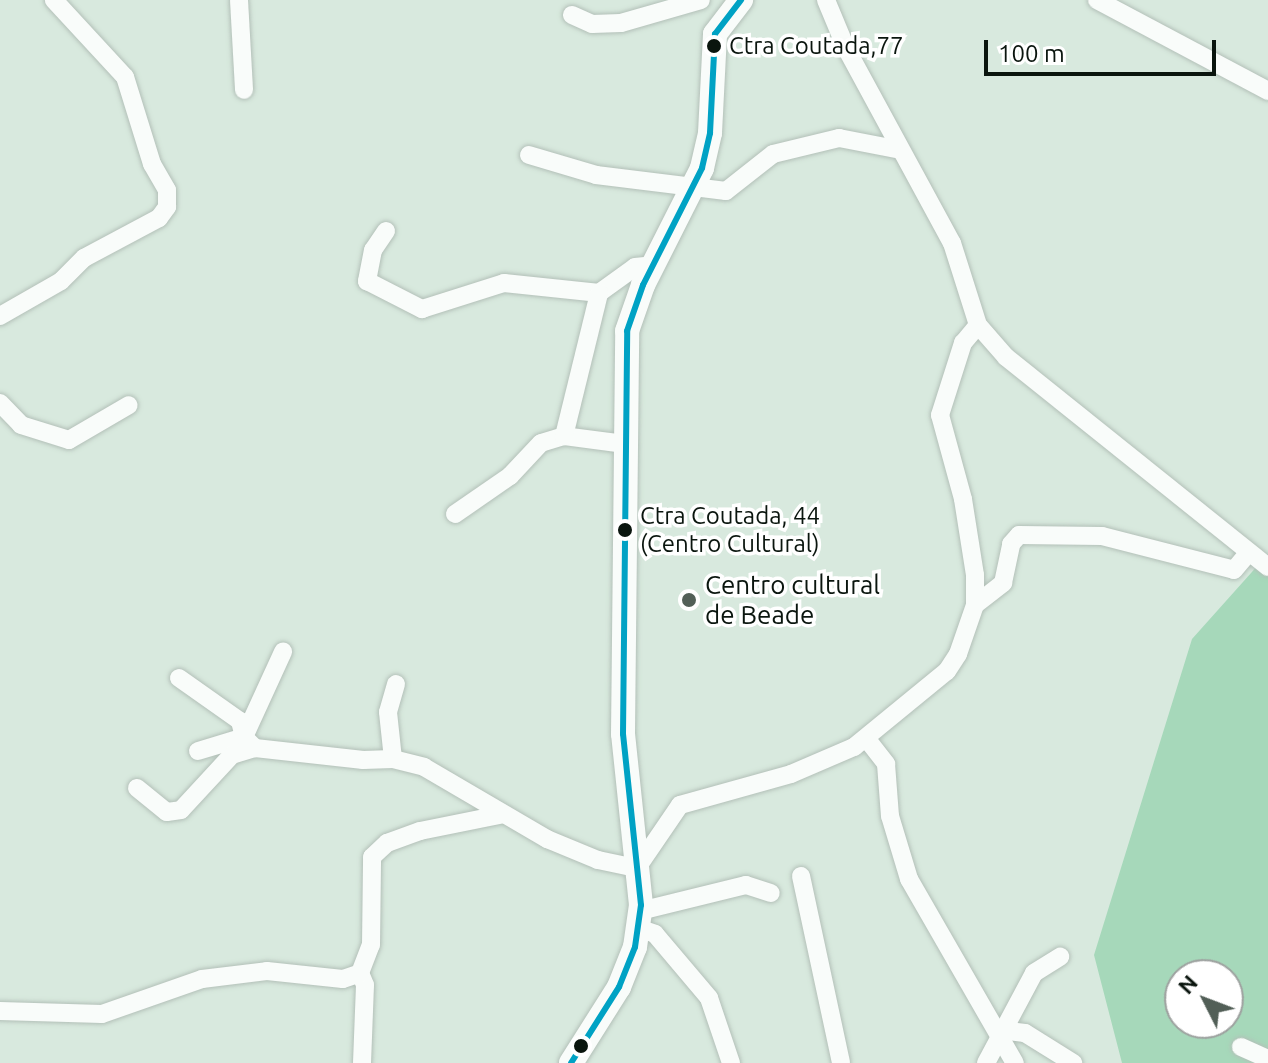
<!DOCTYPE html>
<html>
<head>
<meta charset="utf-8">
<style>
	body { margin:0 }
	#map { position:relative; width:1268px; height:1063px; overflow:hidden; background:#d8e9de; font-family:Ubuntu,sans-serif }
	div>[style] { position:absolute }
	.forest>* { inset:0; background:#a6d8ba }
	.roads { filter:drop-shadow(0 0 2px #b3c0b8) drop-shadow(0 0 2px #b3c0b8) }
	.minor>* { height:18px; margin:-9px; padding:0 9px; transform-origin:9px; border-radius:9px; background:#f9fcfa }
	.tertiary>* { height:24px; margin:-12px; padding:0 12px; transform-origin:12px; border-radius:12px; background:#f9fcfa }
	.bus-1>* { height:6px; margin:-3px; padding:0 3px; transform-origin:3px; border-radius:3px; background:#00a2c4 }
	.dots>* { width:22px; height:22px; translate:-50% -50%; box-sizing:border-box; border:4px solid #fff; border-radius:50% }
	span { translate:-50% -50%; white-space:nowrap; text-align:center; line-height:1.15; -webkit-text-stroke:7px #fff; paint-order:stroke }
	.bus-label { font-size:24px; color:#0a150e }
	.left { translate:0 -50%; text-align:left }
	.poi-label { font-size:26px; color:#0a150e }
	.north { position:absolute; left:1164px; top:959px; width:80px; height:80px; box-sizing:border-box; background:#fff; border:2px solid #9da19f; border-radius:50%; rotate:312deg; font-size:22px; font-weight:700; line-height:32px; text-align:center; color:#0a150e }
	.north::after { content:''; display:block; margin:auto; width:28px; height:36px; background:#525f57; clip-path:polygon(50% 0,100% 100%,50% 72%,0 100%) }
	.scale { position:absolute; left:984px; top:40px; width:232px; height:36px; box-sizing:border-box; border:4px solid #0a150e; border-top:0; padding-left:10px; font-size:24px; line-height:28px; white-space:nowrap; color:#0a150e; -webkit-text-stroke:6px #fff; paint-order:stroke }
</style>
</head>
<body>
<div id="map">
	<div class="forest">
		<i style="clip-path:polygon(evenodd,1268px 554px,1268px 1063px,1122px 1063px,1094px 955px,1192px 639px,1268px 554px,1180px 975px,1228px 975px,1228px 1023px,1180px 1023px,1180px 975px)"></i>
	</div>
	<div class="roads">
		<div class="minor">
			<i style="left:239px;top:0;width:90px;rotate:86.8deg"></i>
			<i style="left:826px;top:0;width:52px;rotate:67.4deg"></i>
			<i style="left:846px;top:48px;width:222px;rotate:61.5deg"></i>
			<i style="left:952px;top:243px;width:86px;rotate:72.4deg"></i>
			<i style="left:978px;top:325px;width:43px;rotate:48.8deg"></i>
			<i style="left:1006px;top:357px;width:336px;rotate:38.7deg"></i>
			<i style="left:1097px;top:0;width:194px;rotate:28deg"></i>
			<i style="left:572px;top:15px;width:22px;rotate:24deg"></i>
			<i style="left:592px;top:24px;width:29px;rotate:-2deg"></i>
			<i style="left:621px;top:23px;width:83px;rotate:-16deg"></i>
			<i style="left:529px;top:155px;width:70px;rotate:16.6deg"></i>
			<i style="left:596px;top:175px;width:131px;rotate:7deg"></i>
			<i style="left:726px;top:191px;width:60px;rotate:-38.2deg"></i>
			<i style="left:773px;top:154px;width:68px;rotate:-13.6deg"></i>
			<i style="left:839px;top:138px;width:63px;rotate:11deg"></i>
			<i style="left:386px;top:231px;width:23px;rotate:124deg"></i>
			<i style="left:373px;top:250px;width:32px;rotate:101deg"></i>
			<i style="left:367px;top:281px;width:62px;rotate:27deg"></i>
			<i style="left:422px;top:309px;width:86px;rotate:-17.6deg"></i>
			<i style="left:504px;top:283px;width:96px;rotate:6deg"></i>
			<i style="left:599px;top:293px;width:44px;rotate:-35.8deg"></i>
			<i style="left:635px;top:267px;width:18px;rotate:-6deg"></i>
			<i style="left:0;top:316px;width:70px;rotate:-29.8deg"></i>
			<i style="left:61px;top:281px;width:33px;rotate:-45deg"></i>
			<i style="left:84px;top:258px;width:85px;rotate:-28.1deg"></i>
			<i style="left:159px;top:218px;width:14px;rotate:-54deg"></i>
			<i style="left:167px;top:207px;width:17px;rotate:-90deg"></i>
			<i style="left:167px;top:190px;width:30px;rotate:-120deg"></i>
			<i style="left:152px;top:164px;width:91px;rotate:-107.2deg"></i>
			<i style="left:125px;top:77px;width:105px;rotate:-132.7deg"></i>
			<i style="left:0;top:403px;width:30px;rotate:46deg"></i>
			<i style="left:21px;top:425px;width:50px;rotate:17.4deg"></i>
			<i style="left:69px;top:440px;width:69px;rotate:-30.3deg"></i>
			<i style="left:564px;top:436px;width:62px;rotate:7.5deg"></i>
			<i style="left:455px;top:514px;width:67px;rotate:-34.6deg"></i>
			<i style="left:510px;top:476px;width:45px;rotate:-46.8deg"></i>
			<i style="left:541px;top:443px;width:24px;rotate:-17deg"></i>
			<i style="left:564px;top:436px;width:147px;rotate:-76.2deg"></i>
			<i style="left:975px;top:605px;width:36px;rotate:-38deg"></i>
			<i style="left:1003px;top:583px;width:40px;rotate:-78deg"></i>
			<i style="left:1011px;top:544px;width:12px;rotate:-48deg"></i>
			<i style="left:1019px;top:535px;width:83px;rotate:0.7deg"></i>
			<i style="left:1102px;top:536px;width:136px;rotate:14.4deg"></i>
			<i style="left:1234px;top:570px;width:23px;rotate:-50deg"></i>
			<i style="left:179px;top:678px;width:75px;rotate:35.2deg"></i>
			<i style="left:240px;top:721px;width:16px;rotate:76deg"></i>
			<i style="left:244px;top:737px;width:16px;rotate:45deg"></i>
			<i style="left:255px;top:748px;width:109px;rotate:6.3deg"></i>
			<i style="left:363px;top:760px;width:30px;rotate:-2deg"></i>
			<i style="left:393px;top:759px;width:32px;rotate:14deg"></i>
			<i style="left:424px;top:767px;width:143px;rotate:30.3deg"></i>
			<i style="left:547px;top:839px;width:55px;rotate:22.4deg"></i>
			<i style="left:598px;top:860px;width:40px;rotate:12deg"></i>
			<i style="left:637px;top:868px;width:76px;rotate:-55.7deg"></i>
			<i style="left:680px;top:805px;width:115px;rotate:-15.6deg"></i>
			<i style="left:791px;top:774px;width:69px;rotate:-23.2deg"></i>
			<i style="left:854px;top:747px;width:120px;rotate:-39.3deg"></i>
			<i style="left:947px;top:671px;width:20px;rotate:-57deg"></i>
			<i style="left:958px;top:654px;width:52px;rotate:-70.9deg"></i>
			<i style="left:975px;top:605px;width:30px;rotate:-90deg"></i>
			<i style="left:975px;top:575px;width:77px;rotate:-99deg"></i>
			<i style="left:963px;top:499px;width:87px;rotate:-105.3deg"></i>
			<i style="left:940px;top:415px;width:76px;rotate:-72.3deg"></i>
			<i style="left:963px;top:343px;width:23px;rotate:-50deg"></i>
			<i style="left:866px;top:738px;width:33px;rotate:52deg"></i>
			<i style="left:886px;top:764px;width:52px;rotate:85.6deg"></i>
			<i style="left:890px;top:816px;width:66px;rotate:73.2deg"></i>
			<i style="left:909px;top:879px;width:212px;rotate:60.1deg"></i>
			<i style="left:198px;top:751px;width:48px;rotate:-16.9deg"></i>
			<i style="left:244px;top:737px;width:94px;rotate:-65.4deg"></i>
			<i style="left:393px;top:759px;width:47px;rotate:-96.1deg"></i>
			<i style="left:388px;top:712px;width:29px;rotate:-74deg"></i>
			<i style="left:137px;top:788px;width:38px;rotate:39deg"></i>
			<i style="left:167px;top:812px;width:14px;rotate:-8deg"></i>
			<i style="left:181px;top:810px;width:75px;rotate:-47.2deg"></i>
			<i style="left:232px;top:755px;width:24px;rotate:-17deg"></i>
			<i style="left:801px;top:876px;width:191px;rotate:77.9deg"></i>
			<i style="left:640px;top:911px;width:109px;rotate:-13.8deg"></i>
			<i style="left:746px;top:885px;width:26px;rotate:18deg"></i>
			<i style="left:638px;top:928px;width:18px;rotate:19deg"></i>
			<i style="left:655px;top:934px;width:84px;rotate:49.8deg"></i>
			<i style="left:709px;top:998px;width:69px;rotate:71.3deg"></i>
			<i style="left:360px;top:973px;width:13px;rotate:67deg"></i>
			<i style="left:365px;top:985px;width:78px;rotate:92.2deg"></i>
			<i style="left:0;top:1011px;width:102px;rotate:1.7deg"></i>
			<i style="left:102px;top:1014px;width:106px;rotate:-19.3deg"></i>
			<i style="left:202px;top:979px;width:65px;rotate:-7deg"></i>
			<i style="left:267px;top:971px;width:76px;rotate:6deg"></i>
			<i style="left:343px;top:979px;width:18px;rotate:-19deg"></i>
			<i style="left:360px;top:973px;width:30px;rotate:-69deg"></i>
			<i style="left:371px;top:945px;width:88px;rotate:-89.3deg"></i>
			<i style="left:372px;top:857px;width:21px;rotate:-43deg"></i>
			<i style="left:387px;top:843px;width:35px;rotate:-20deg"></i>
			<i style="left:420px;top:831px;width:81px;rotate:-11.4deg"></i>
			<i style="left:1000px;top:1030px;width:25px;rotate:7deg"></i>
			<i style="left:1025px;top:1033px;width:57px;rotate:32deg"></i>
			<i style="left:1241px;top:1047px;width:30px;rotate:24deg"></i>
			<i style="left:986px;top:1063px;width:102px;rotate:-61.9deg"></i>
			<i style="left:1034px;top:973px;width:31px;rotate:-32deg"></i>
		</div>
		<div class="tertiary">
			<i style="left:571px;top:1063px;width:90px;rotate:-57.7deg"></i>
			<i style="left:619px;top:987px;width:43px;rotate:-68.2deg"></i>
			<i style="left:635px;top:947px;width:42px;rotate:-81.9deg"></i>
			<i style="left:641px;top:905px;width:172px;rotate:-96deg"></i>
			<i style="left:623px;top:734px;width:403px;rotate:-89.4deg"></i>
			<i style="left:627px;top:331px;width:49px;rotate:-70.8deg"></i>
			<i style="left:643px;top:285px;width:131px;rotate:-63.2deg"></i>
			<i style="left:702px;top:168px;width:36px;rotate:-77deg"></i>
			<i style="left:710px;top:133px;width:99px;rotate:-87.1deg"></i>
			<i style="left:715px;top:34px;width:43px;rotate:-52.6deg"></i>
		</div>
	</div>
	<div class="bus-1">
		<i style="left:571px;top:1063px;width:90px;rotate:-57.7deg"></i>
		<i style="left:619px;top:987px;width:43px;rotate:-68.2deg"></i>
		<i style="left:635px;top:947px;width:42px;rotate:-81.9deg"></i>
		<i style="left:641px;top:905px;width:172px;rotate:-96deg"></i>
		<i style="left:623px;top:734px;width:403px;rotate:-89.4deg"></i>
		<i style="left:627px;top:331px;width:49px;rotate:-70.8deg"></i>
		<i style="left:643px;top:285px;width:131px;rotate:-63.2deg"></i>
		<i style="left:702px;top:168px;width:36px;rotate:-77deg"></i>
		<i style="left:710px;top:133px;width:99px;rotate:-87.1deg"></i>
		<i style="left:715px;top:34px;width:43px;rotate:-52.6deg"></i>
	</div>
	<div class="dots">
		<i style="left:714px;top:46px;background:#0a150e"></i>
		<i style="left:625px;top:530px;background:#0a150e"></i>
		<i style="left:689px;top:600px;background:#525f57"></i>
		<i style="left:581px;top:1046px;background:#0a150e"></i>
	</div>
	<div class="bus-label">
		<span class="left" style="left:729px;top:46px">Ctra Coutada,77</span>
		<span class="left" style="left:640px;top:530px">Ctra Coutada, 44<br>(Centro Cultural)</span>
	</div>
	<div class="poi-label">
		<span class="left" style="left:705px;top:600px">Centro cultural<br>de Beade</span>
	</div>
	<div class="north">N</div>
	<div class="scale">100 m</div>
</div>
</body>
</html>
